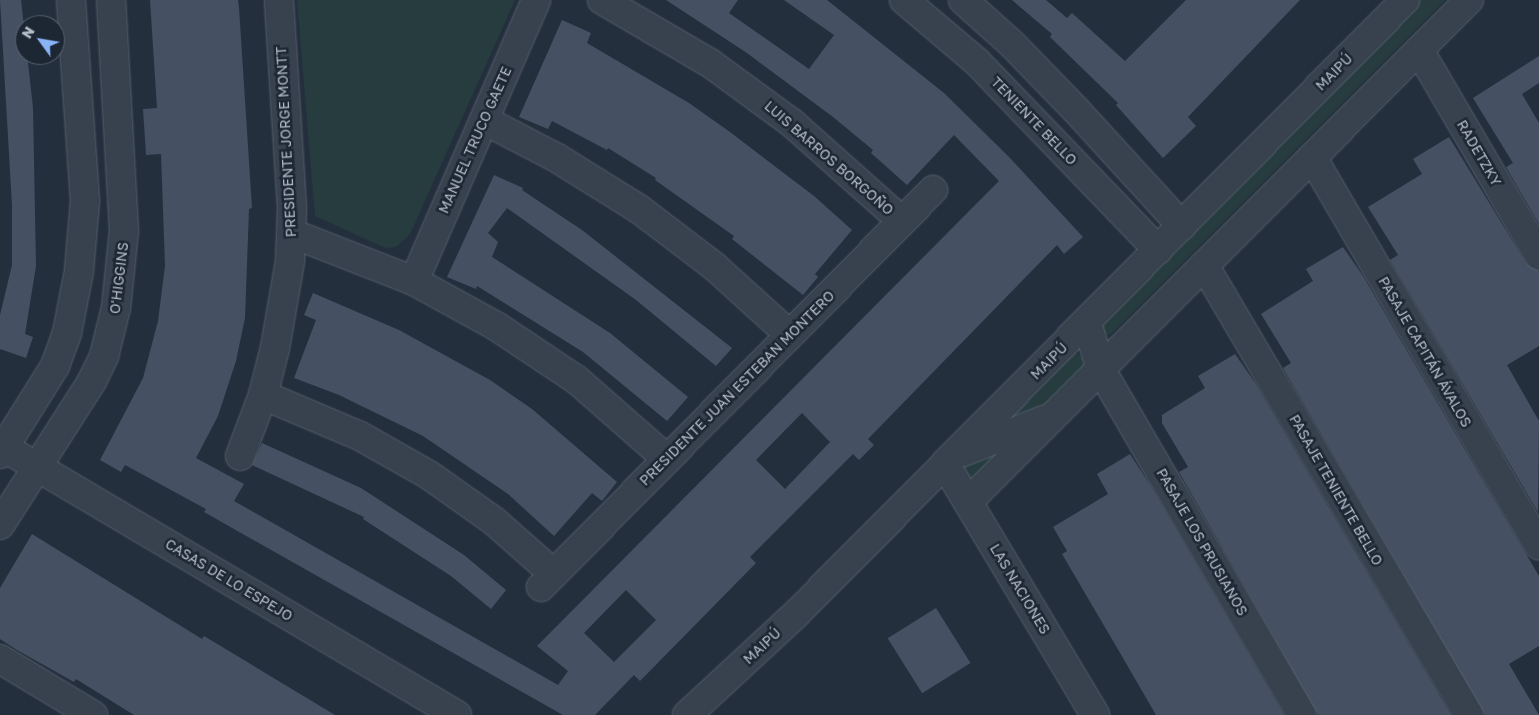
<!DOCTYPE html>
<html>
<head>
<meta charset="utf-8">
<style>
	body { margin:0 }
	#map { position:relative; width:1539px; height:715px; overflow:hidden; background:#242f3e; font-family:"Golos Text",sans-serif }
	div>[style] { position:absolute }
	.green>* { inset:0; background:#263c3f }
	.building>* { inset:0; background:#455162; transform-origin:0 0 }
	.roads { filter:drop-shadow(0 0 1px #565f6c) drop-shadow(0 0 1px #565f6c) }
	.minor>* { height:28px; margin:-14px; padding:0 14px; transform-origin:14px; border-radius:14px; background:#38414e }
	span { translate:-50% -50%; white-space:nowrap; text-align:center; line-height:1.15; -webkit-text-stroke:5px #1d2633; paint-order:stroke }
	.street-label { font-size:14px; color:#b4bcc9 }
	.north { position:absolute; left:15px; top:15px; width:50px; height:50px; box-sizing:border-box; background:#1d2633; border:1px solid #59626f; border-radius:50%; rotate:302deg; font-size:14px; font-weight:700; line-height:20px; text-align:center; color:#b4bcc9 }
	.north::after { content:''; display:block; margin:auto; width:18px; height:22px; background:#8ab4f8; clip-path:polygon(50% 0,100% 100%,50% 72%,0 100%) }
</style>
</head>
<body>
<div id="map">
	<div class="green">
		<i style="clip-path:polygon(297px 0,515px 0,410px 234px,396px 247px,385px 248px,315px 216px)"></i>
		<i style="clip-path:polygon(1418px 0,1445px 0,1110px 335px,1103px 335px,1097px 323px)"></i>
		<i style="clip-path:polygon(1073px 351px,1084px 358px,1083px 369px,1043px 409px,1007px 416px)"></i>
		<i style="clip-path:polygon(1003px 450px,972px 483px,955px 467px)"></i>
	</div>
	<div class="building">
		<i style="clip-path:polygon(0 0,21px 0,33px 108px,36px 266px,25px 334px,33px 337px,26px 358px,0 349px,0 315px,12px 265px,12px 205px)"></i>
		<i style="clip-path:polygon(evenodd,150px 0,238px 0,239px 8px,252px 208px,249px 209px,245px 318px,236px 361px,218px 416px,196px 458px,244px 484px,234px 501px,558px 685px,568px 671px,537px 646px,999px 181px,954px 135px,907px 185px,871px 153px,873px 150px,833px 117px,747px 53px,666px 0,738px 0,729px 13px,809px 69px,834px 35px,784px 0,827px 0,944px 93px,1009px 157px,1083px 237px,1064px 254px,1057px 245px,868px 439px,874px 445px,859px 460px,853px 454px,750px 557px,756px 563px,640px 681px,634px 675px,595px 715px,563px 715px,204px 512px,206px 509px,125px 465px,121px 472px,100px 460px,143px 378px,158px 321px,165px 266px,161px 154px,146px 155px,143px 109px,157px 108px,150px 0,802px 413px,830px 442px,785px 489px,756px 460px,802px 413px,150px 0,626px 590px,656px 620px,614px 662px,584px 633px,626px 590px)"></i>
		<i style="clip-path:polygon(1012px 0,1046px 0,1067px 18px,1072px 13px,1125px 61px,1186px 0,1300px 0,1188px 117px,1196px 126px,1163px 158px,1116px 105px,1118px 103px,1050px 37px,1052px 34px)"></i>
		<i style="clip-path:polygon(562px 20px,591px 33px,587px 43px,689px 103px,730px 132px,814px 196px,852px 230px,815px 274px,818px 277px,803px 295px,732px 239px,734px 236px,655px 180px,656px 178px,608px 148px,607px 150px,552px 121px,548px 129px,519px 117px)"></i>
		<i style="clip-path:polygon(1539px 56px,1539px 83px,1522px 94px,1539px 123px,1539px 224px,1506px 167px,1513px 163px,1473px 98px)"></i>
		<i style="clip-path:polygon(1449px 137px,1526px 263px,1539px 271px,1539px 346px,1507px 365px,1539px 421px,1538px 512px,1390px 260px,1398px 255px,1368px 207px,1422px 174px,1413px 159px)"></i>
		<i style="clip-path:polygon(494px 175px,523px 188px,522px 190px,582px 230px,732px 348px,716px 366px,636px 300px,507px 208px,488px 233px,498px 242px,492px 257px,610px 333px,688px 397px,667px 421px,583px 352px,477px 286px,476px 289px,447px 277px)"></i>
		<i style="clip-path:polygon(1343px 247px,1363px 276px,1539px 576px,1539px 646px,1509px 664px,1539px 715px,1485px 715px,1283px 368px,1291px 363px,1261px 314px,1313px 281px,1306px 269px)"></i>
		<i style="clip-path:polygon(313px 293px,399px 330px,490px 380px,532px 409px,617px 482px,602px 501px,592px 493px,554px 536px,508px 494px,423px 436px,339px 395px,294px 378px,316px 320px,304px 315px)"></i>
		<i style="clip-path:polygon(1235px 354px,1256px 384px,1451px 715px,1318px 715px,1179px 472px,1188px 467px,1162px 423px,1162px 415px,1205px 388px,1198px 376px)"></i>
		<i style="clip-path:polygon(262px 443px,361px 488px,464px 555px,506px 590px,491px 609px,451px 576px,363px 519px,364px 517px,252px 465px)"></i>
		<i style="clip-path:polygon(1130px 454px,1152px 488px,1284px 715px,1156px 715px,1123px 658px,1062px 554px,1067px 551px,1053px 527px,1108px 494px,1097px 474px)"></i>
		<i style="clip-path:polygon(32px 534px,202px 639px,204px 636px,335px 715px,134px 715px,76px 679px,74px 682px,17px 650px,0 639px,0 588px)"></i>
		<i style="left:936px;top:608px;width:65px;height:57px;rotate:58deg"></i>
	</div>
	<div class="roads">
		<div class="minor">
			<i style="left:602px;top:0;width:125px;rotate:30.3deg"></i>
			<i style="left:710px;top:63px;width:102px;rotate:36.2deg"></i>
			<i style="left:792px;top:123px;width:147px;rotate:41.7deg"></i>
			<i style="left:904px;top:0;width:96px;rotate:40.3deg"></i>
			<i style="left:977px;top:62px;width:261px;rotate:46.1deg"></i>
			<i style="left:963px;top:0;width:66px;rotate:41.9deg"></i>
			<i style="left:1012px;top:44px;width:92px;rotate:45.9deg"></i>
			<i style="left:1076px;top:110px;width:157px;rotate:47.6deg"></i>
			<i style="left:1419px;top:50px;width:238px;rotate:59.7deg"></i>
			<i style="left:484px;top:120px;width:82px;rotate:27.5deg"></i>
			<i style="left:557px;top:158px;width:97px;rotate:31.9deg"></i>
			<i style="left:639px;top:209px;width:96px;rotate:37.3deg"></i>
			<i style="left:715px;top:267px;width:101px;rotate:42.2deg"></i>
			<i style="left:1312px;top:157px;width:450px;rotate:59.7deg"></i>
			<i style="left:291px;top:233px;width:132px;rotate:21.3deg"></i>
			<i style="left:414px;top:281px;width:94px;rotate:28.8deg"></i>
			<i style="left:496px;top:326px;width:97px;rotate:33.7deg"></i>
			<i style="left:577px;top:380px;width:120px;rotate:41.3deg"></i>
			<i style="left:1204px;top:265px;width:522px;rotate:59.51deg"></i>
			<i style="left:414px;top:281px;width:306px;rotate:-66.5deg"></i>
			<i style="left:1087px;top:323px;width:49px;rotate:73.4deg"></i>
			<i style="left:1101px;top:370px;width:399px;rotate:59.8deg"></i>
			<i style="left:263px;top:395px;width:105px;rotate:22.9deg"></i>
			<i style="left:360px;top:436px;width:79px;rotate:29.5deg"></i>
			<i style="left:429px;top:475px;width:80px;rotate:35.3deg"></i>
			<i style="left:494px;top:521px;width:80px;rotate:41.5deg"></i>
			<i style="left:0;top:445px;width:531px;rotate:30.58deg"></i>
			<i style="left:963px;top:452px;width:87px;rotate:-21.6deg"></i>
			<i style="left:0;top:454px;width:104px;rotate:-58deg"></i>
			<i style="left:55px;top:366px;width:35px;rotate:-70deg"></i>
			<i style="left:67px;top:333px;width:63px;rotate:-79deg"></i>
			<i style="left:79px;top:271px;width:70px;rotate:-85.1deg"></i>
			<i style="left:85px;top:201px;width:201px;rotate:-94deg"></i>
			<i style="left:240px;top:456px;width:65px;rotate:-69.3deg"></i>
			<i style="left:263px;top:395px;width:49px;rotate:-75.7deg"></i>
			<i style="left:275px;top:348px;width:88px;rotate:-80.2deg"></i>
			<i style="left:290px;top:261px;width:53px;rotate:-87.8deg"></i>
			<i style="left:292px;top:208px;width:208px;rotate:-93.6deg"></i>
			<i style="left:945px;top:464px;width:292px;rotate:59.1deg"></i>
			<i style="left:968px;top:502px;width:709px;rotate:-45.06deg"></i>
			<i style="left:0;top:525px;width:171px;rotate:-57.4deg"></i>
			<i style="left:92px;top:381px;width:28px;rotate:-64deg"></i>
			<i style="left:104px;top:356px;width:49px;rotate:-76deg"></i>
			<i style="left:116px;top:308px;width:77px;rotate:-84.1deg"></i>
			<i style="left:124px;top:231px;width:231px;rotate:-93.2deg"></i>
			<i style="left:541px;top:587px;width:558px;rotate:-45.36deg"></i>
			<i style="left:0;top:659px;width:109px;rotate:31.1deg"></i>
			<i style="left:687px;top:715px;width:149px;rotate:-42.8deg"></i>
			<i style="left:796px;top:614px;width:865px;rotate:-45.23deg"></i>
		</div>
	</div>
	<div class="street-label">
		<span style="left:1334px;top:72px;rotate:-45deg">MAIPÚ</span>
		<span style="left:1034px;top:121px;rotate:46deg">TENIENTE BELLO</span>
		<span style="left:475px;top:140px;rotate:-66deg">MANUEL TRUCO GAETE</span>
		<span style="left:286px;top:142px;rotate:-93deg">PRESIDENTE JORGE MONTT</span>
		<span style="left:1479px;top:153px;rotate:60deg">RADETZKY</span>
		<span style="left:829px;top:158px;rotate:41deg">LUIS BARROS BORGOÑO</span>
		<span style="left:119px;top:278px;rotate:-83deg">O'HIGGINS</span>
		<span style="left:1425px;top:352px;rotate:60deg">PASAJE CAPITÁN ÁVALOS</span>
		<span style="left:1049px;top:361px;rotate:-45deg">MAIPÚ</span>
		<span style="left:737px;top:388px;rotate:-45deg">PRESIDENTE JUAN ESTEBAN MONTERO</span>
		<span style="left:1336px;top:490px;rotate:60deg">PASAJE TENIENTE BELLO</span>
		<span style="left:1202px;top:542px;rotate:60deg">PASAJE LOS PRUSIANOS</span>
		<span style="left:229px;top:580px;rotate:31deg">CASAS DE LO ESPEJO</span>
		<span style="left:1020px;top:589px;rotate:59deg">LAS NACIONES</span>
		<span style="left:762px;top:646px;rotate:-43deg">MAIPÚ</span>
	</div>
	<div class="north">N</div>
</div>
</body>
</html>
